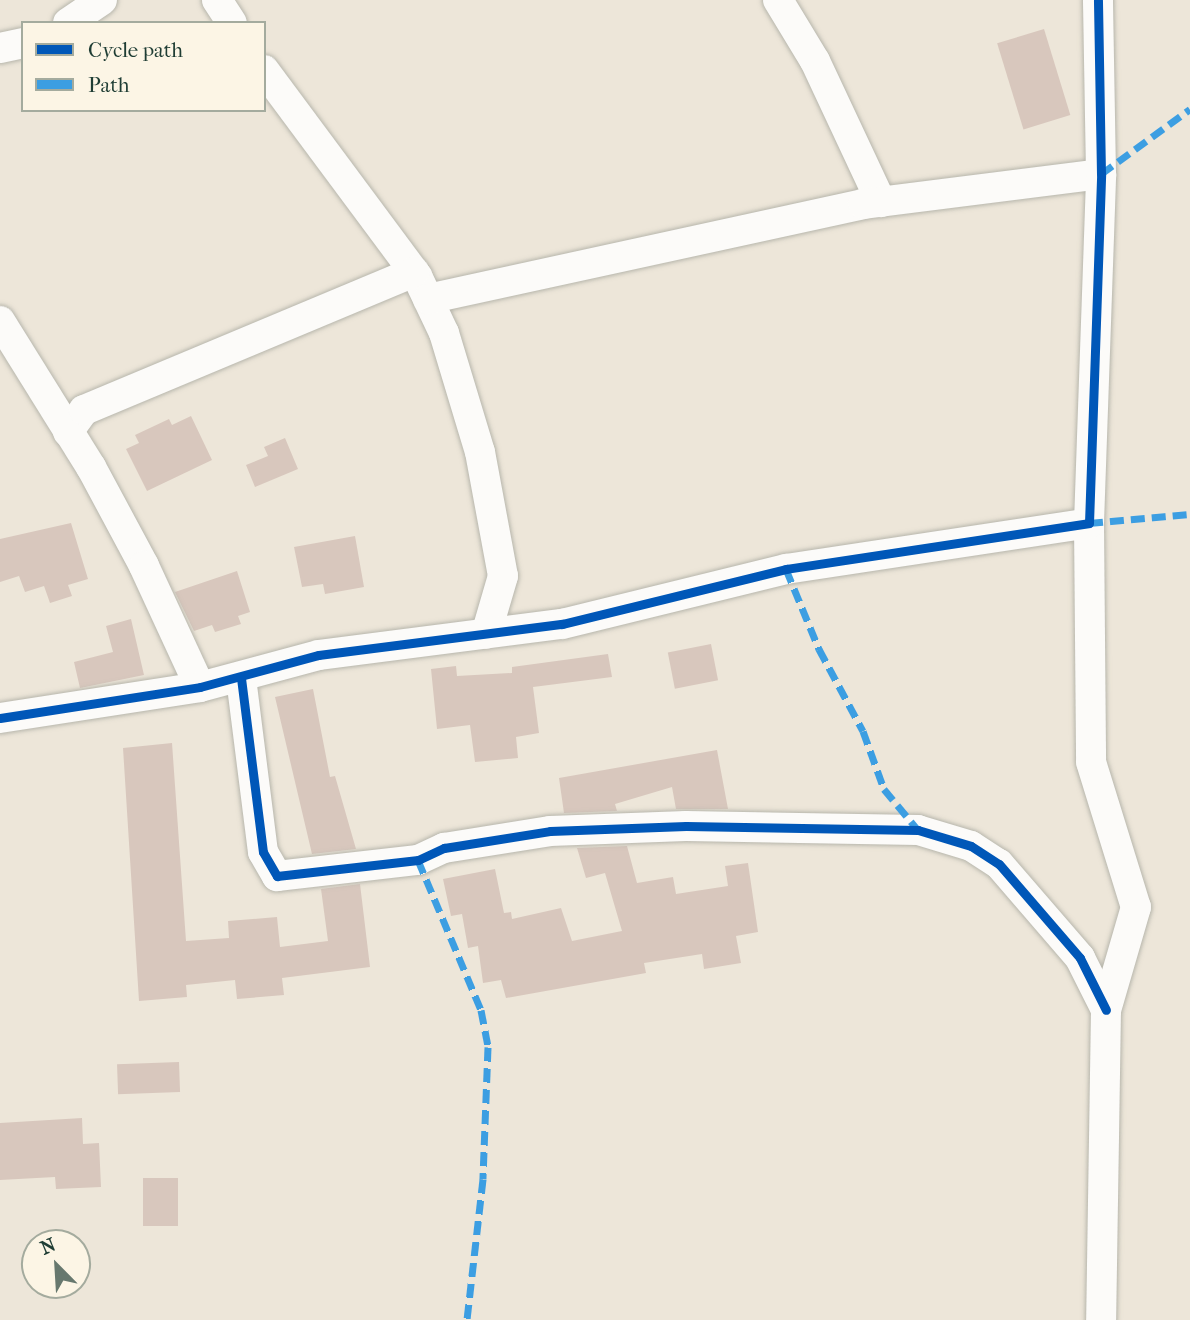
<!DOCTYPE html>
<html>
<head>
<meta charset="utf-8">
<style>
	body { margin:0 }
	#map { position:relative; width:1190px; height:1320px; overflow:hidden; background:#ede6d9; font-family:"IM FELL French Canon",serif }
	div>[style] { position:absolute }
	.building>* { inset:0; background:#d8c7bd; transform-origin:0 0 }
	.roads { filter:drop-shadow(0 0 2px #b7b6ac) drop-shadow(0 0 2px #b7b6ac) }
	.minor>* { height:30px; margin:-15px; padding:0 15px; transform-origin:15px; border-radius:15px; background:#fcfbf9 }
	.quiet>* { height:7px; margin-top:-3.5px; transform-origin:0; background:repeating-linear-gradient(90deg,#3c9ee2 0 14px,transparent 0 21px) }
	.cycleway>* { height:9px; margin:-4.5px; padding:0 4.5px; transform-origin:4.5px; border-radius:4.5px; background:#0057b8 }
	span { translate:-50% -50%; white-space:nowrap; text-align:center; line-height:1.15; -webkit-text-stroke:7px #fcf5e5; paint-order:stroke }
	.legend { position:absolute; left:21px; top:21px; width:245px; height:91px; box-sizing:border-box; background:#fcf5e5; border:2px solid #a4ab9e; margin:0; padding:9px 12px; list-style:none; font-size:21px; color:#1f3d34 }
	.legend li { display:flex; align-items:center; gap:14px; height:35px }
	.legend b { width:35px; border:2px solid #a4ab9e }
	.north { position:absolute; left:21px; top:1229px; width:70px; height:70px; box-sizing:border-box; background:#fcf5e5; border:2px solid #a4ab9e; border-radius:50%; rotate:336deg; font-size:19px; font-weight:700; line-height:28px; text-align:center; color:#1f3d34 }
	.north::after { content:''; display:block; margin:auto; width:24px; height:32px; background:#67786e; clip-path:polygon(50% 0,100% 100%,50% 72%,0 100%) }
</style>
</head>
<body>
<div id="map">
	<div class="building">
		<i style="left:1044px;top:29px;width:90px;height:49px;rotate:73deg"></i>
		<i style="clip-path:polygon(191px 416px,212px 460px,147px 491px,126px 449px,139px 443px,135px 435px,169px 419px,172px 425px)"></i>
		<i style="clip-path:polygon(285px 438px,298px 469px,255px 487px,246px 465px,268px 456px,264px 447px)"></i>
		<i style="clip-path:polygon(71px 523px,88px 579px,68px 585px,72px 596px,50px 603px,44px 586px,25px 592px,19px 576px,0 582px,0 539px)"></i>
		<i style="clip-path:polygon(355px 536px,364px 587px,325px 594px,323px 584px,302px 587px,294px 547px)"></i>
		<i style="clip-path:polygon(237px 571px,250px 612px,238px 616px,241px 624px,215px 632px,212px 625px,194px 631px,175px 592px)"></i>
		<i style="clip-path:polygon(131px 619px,144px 675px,80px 688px,74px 662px,113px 652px,106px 626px)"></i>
		<i style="left:711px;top:644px;width:37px;height:44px;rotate:79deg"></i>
		<i style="clip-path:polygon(608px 654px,612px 677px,533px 687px,539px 733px,516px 737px,518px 758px,475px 762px,470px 725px,437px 729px,431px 669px,456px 666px,457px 676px,512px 673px,512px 667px)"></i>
		<i style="clip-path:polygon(313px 689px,330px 777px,335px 776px,356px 849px,312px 854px,275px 697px)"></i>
		<i style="clip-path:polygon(172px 743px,186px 941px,229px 938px,228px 921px,277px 917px,280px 947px,328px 941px,321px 889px,360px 884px,370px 967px,282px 978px,284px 995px,237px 999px,235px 980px,186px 985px,187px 997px,139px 1001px,123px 748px)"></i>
		<i style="clip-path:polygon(717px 750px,728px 809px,676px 809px,672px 787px,615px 804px,617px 811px,564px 813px,559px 778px)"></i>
		<i style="clip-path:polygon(627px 846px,637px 883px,673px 877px,676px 894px,728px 886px,725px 866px,748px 863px,758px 932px,736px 936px,741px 963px,704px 969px,702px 954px,644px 963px,646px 973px,506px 998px,501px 980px,483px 983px,478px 946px,468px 948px,462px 914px,451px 916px,443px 879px,495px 869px,504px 913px,511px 912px,512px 919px,561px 908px,572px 941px,622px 931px,605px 873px,586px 878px,577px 848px)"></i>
		<i style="left:179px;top:1062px;width:30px;height:62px;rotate:88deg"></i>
		<i style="clip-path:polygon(82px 1118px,83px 1144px,99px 1143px,101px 1187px,56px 1189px,55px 1177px,0 1180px,0 1123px)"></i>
		<i style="left:143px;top:1178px;width:35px;height:48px"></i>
	</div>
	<div class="roads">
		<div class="minor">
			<i style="left:217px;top:0;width:27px;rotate:57deg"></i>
			<i style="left:778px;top:0;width:71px;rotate:58.8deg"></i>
			<i style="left:815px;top:61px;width:156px;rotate:64.9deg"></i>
			<i style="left:68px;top:23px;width:41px;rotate:-34.1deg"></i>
			<i style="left:0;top:48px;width:24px;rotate:-12deg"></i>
			<i style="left:264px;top:70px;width:257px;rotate:53.4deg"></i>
			<i style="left:417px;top:276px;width:63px;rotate:64.7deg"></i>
			<i style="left:444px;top:333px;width:124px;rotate:73.2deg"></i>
			<i style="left:480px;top:452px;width:126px;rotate:79.5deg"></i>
			<i style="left:503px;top:576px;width:60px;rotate:106.3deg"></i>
			<i style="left:428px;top:299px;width:445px;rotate:-12.3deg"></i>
			<i style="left:863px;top:204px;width:240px;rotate:-7.2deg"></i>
			<i style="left:0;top:321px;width:172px;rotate:58.1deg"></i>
			<i style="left:91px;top:467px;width:112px;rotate:61.8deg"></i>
			<i style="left:144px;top:566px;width:133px;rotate:65.2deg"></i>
			<i style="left:68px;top:432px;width:27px;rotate:-54deg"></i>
			<i style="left:84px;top:410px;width:358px;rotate:-22.7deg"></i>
			<i style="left:1089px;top:523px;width:239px;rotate:89.5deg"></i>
			<i style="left:1091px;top:762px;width:152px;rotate:72.8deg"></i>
			<i style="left:1136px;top:907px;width:107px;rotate:106.2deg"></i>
			<i style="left:1106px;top:1010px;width:310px;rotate:90.9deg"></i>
			<i style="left:241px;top:678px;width:175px;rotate:82.8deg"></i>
			<i style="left:263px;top:852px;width:28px;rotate:60deg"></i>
			<i style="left:277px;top:876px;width:142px;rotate:-6.5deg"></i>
			<i style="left:418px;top:860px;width:29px;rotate:-25deg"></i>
			<i style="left:444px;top:848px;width:107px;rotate:-9.1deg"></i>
			<i style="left:550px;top:831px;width:136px;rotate:-2.1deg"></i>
			<i style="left:686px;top:826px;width:232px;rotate:1deg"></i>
			<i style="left:918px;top:830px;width:55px;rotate:16.8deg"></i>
			<i style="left:971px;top:846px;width:33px;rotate:33deg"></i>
			<i style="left:999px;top:864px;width:124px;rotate:49.2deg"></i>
			<i style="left:1080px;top:958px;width:58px;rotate:63.4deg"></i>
			<i style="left:0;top:718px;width:202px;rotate:-8.8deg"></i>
			<i style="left:200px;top:687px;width:123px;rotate:-15.1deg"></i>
			<i style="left:319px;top:655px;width:245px;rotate:-7.3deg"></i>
			<i style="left:562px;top:624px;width:231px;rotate:-13.8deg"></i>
			<i style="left:786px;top:569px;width:306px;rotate:-8.6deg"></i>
			<i style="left:1089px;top:523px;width:349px;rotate:-88deg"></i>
			<i style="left:1101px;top:174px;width:174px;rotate:-91deg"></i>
		</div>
	</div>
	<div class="quiet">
		<i style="left:1101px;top:174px;width:110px;rotate:-36.1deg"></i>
		<i style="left:1089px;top:523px;width:101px;rotate:-5.1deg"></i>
		<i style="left:786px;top:569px;width:87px;rotate:67.6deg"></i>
		<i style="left:819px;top:649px;width:93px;rotate:61.8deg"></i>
		<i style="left:863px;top:731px;width:62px;rotate:70.1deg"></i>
		<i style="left:884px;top:789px;width:53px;rotate:50.3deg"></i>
		<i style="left:418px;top:860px;width:163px;rotate:67.2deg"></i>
		<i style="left:481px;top:1010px;width:38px;rotate:79deg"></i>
		<i style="left:488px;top:1047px;width:132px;rotate:92.2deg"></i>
		<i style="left:483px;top:1179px;width:142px;rotate:96.5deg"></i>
	</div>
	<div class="cycleway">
		<i style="left:241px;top:678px;width:175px;rotate:82.8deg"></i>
		<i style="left:263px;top:852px;width:28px;rotate:60deg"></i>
		<i style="left:277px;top:876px;width:142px;rotate:-6.5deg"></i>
		<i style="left:418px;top:860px;width:29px;rotate:-25deg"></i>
		<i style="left:444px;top:848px;width:107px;rotate:-9.1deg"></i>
		<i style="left:550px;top:831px;width:136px;rotate:-2.1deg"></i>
		<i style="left:686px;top:826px;width:232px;rotate:1deg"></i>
		<i style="left:918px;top:830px;width:55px;rotate:16.8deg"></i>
		<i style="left:971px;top:846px;width:33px;rotate:33deg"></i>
		<i style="left:999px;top:864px;width:124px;rotate:49.2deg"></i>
		<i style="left:1080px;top:958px;width:58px;rotate:63.4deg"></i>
		<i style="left:0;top:718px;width:202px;rotate:-8.8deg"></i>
		<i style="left:200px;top:687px;width:123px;rotate:-15.1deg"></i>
		<i style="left:319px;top:655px;width:245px;rotate:-7.3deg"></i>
		<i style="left:562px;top:624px;width:231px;rotate:-13.8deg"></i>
		<i style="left:786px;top:569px;width:306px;rotate:-8.6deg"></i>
		<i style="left:1089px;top:523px;width:349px;rotate:-88deg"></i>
		<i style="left:1101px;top:174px;width:174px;rotate:-91deg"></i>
	</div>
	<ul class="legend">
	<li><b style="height:9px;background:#0057b8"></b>Cycle path</li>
	<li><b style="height:9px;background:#3c9ee2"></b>Path</li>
	</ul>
	<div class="north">N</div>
</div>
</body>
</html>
